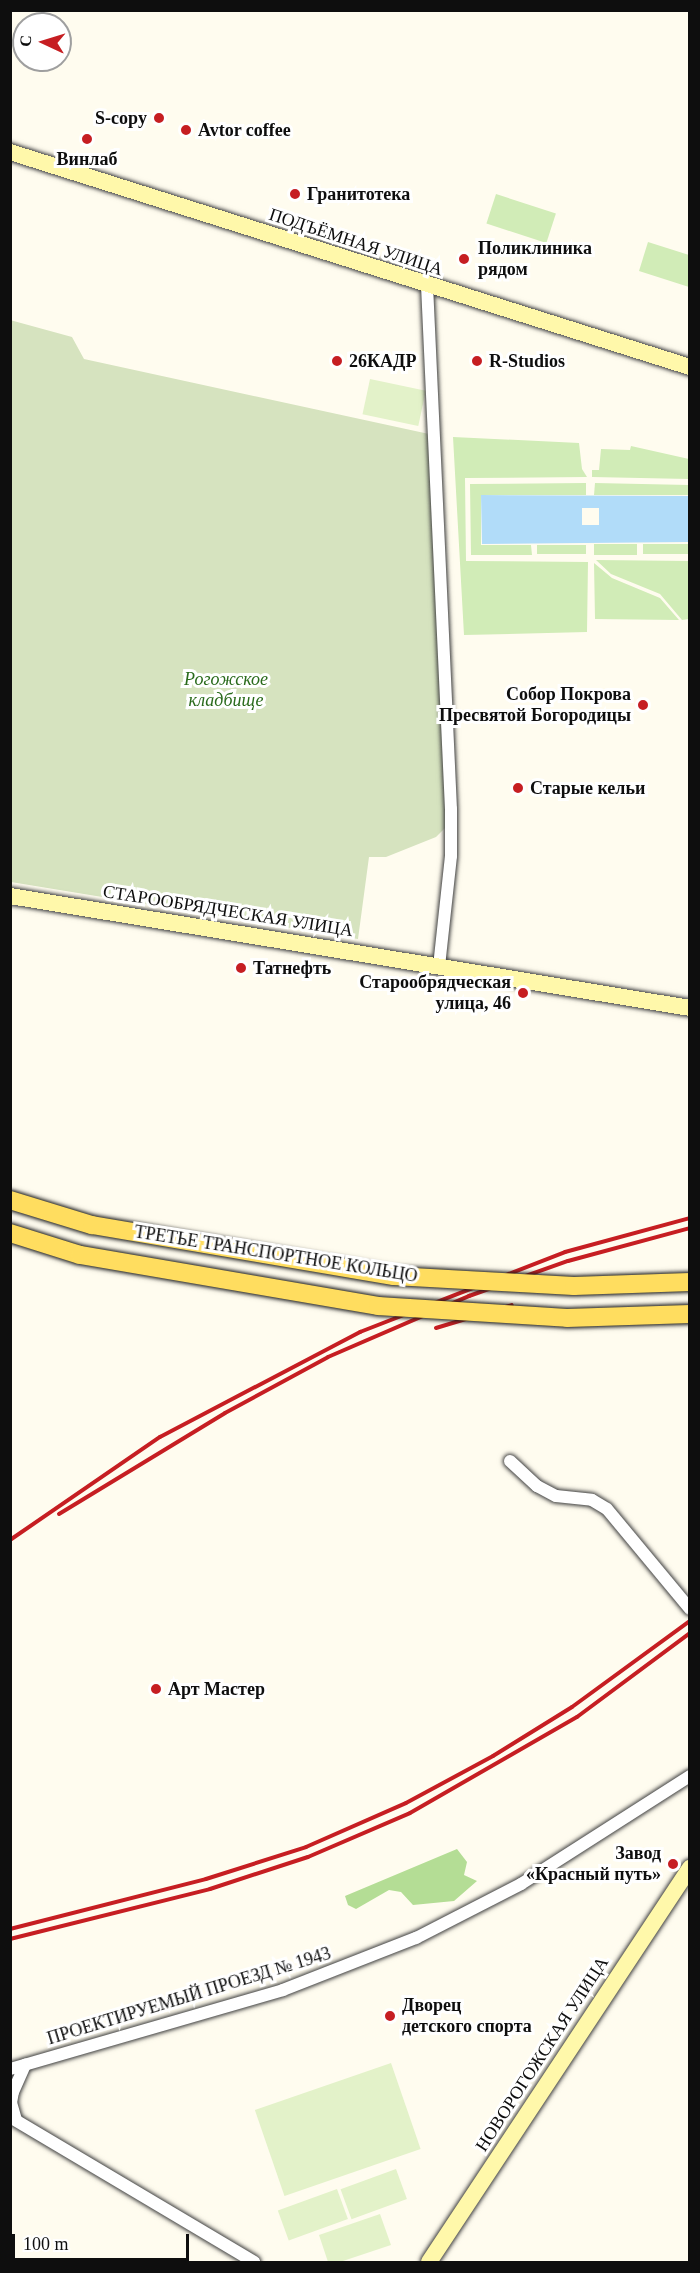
<!DOCTYPE html>
<html>
<head>
<meta charset="utf-8">
<style>
	body { margin:0 }
	#map { position:relative; width:700px; height:2273px; overflow:hidden; background:#fffcef; font-family:"Times New Roman",serif }
	div>[style] { position:absolute }
	.green>* { inset:0; background:#d1ecb7; transform-origin:0 0 }
	.forest>* { inset:0; background:#b4dd95 }
	.cemetery>* { inset:0; background:#d6e3bf }
	.pitch>* { inset:0; background:#e3f2c9; transform-origin:0 0 }
	.water>* { inset:0; background:#b1dcf9 }
	.roads { filter:drop-shadow(0 0 2px #414141) drop-shadow(0 0 2px #414141) }
	.street>* { height:12px; margin:-6px; padding:0 6px; transform-origin:6px; border-radius:6px; background:#fff }
	.secondary>* { height:16px; margin:-8px; padding:0 8px; transform-origin:8px; border-radius:8px; background:#fff8aa }
	.rail>* { height:4px; margin:-2px; padding:0 2px; transform-origin:2px; border-radius:2px; background:#c61e22 }
	.bridges { filter:drop-shadow(0 0 2px #1f1f1f) drop-shadow(0 0 2px #1f1f1f) }
	.primary-bridge>* { height:18px; margin:-9px; padding:0 9px; transform-origin:9px; border-radius:9px; background:#ffdd5f }
	.dots>* { width:16px; height:16px; translate:-50% -50%; box-sizing:border-box; border:3px solid #fff; border-radius:50% }
	span { translate:-50% -50%; white-space:nowrap; text-align:center; line-height:1.15; -webkit-text-stroke:6px #fff; paint-order:stroke }
	.poi-label { font-size:18px; color:#0e0e0e; font-weight:700 }
	.right { translate:-100% -50%; text-align:right }
	.left { translate:0 -50%; text-align:left }
	.street-label { font-size:18px; color:#0e0e0e }
	.park-label { font-size:18px; color:#296a1b; font-style:italic }
	.frame { position:absolute; inset:0; border:12px solid #0e0e0e; pointer-events:none }
	.north { position:absolute; left:12px; top:12px; width:60px; height:60px; box-sizing:border-box; background:#fff; border:2px solid #9f9f9f; border-radius:50%; rotate:274deg; font-size:16px; font-weight:700; line-height:24px; text-align:center; color:#0e0e0e }
	.north::after { content:''; display:block; margin:auto; width:21px; height:27px; background:#c61e22; clip-path:polygon(50% 0,100% 100%,50% 72%,0 100%) }
	.scale { position:absolute; left:12px; top:2234px; width:177px; height:27px; box-sizing:border-box; border:3px solid #0e0e0e; border-top:0; padding-left:8px; font-size:18px; line-height:21px; white-space:nowrap; color:#0e0e0e; -webkit-text-stroke:4px #fff; paint-order:stroke }
</style>
</head>
<body>
<div id="map">
	<div class="green">
		<i style="left:496px;top:194px;width:63px;height:31px;rotate:18deg"></i>
		<i style="clip-path:polygon(648px 242px,689px 255px,689px 287px,639px 271px)"></i>
		<i style="clip-path:polygon(453px 437px,579px 443px,582px 469px,587px 477px,465px 478px,466px 561px,588px 562px,587px 632px,464px 635px)"></i>
		<i style="clip-path:polygon(631px 446px,689px 459px,689px 479px,592px 477px,592px 470px,599px 470px,601px 449px,630px 450px)"></i>
		<i style="clip-path:polygon(586px 483px,586px 495px,481px 495px,481px 545px,531px 545px,532px 555px,471px 555px,470px 484px)"></i>
		<i style="clip-path:polygon(595px 483px,689px 485px,689px 495px,594px 495px)"></i>
		<i style="left:594px;top:544px;width:43px;height:11px"></i>
		<i style="left:643px;top:544px;width:46px;height:10px"></i>
		<i style="left:537px;top:545px;width:49px;height:9px"></i>
		<i style="clip-path:polygon(596px 560px,689px 561px,689px 619px,682px 620px,660px 594px,611px 574px)"></i>
		<i style="clip-path:polygon(594px 563px,612px 578px,660px 598px,679px 620px,595px 619px)"></i>
	</div>
	<div class="forest">
		<i style="clip-path:polygon(457px 1849px,467px 1862px,464px 1875px,477px 1881px,454px 1901px,413px 1905px,401px 1892px,389px 1890px,356px 1909px,348px 1905px,345px 1896px)"></i>
	</div>
	<div class="cemetery">
		<i style="clip-path:polygon(10px 320px,72px 337px,84px 359px,429px 434px,446px 827px,436px 837px,386px 857px,369px 857px,358px 939px,11px 882px)"></i>
	</div>
	<div class="pitch">
		<i style="left:370px;top:379px;width:57px;height:36px;rotate:12deg"></i>
		<i style="left:391px;top:2063px;width:91px;height:144px;rotate:71deg"></i>
		<i style="left:396px;top:2169px;width:32px;height:59px;rotate:70deg"></i>
		<i style="left:337px;top:2189px;width:32px;height:63px;rotate:70deg"></i>
		<i style="clip-path:polygon(380px 2214px,391px 2245px,340px 2262px,328px 2262px,319px 2235px)"></i>
	</div>
	<div class="water">
		<i style="clip-path:polygon(evenodd,481px 495px,689px 496px,689px 542px,482px 544px,481px 495px,582px 508px,599px 508px,599px 525px,582px 525px,582px 508px)"></i>
	</div>
	<div class="roads">
		<div class="street">
			<i style="left:427px;top:285px;width:525px;rotate:87.38deg"></i>
			<i style="left:451px;top:809px;width:47px;rotate:90deg"></i>
			<i style="left:451px;top:856px;width:111px;rotate:96.2deg"></i>
			<i style="left:510px;top:1461px;width:37px;rotate:43deg"></i>
			<i style="left:537px;top:1486px;width:21px;rotate:28deg"></i>
			<i style="left:556px;top:1496px;width:36px;rotate:6deg"></i>
			<i style="left:592px;top:1500px;width:17px;rotate:31deg"></i>
			<i style="left:607px;top:1509px;width:130px;rotate:50.3deg"></i>
			<i style="left:10px;top:2069px;width:284px;rotate:-16.1deg"></i>
			<i style="left:283px;top:1990px;width:143px;rotate:-21.4deg"></i>
			<i style="left:416px;top:1938px;width:118px;rotate:-27.2deg"></i>
			<i style="left:521px;top:1884px;width:201px;rotate:-32.6deg"></i>
			<i style="left:10px;top:2117px;width:284px;rotate:30.7deg"></i>
			<i style="left:16px;top:2120px;width:18px;rotate:-106deg"></i>
			<i style="left:11px;top:2103px;width:11px;rotate:-80deg"></i>
			<i style="left:13px;top:2092px;width:30px;rotate:-66deg"></i>
		</div>
		<div class="secondary">
			<i style="left:10px;top:152px;width:713px;rotate:17.55deg"></i>
			<i style="left:10px;top:896px;width:689px;rotate:9.35deg"></i>
			<i style="left:429px;top:2262px;width:473px;rotate:-56.5deg"></i>
		</div>
	</div>
	<div class="rail">
		<i style="left:436px;top:1328px;width:79px;rotate:-16.8deg"></i>
		<i style="left:59px;top:1514px;width:194px;rotate:-31.3deg"></i>
		<i style="left:225px;top:1413px;width:117px;rotate:-28.5deg"></i>
		<i style="left:328px;top:1357px;width:154px;rotate:-23.4deg"></i>
		<i style="left:469px;top:1296px;width:105px;rotate:-19.5deg"></i>
		<i style="left:568px;top:1261px;width:126px;rotate:-15.1deg"></i>
		<i style="left:10px;top:1540px;width:182px;rotate:-34.5deg"></i>
		<i style="left:160px;top:1437px;width:226px;rotate:-27.7deg"></i>
		<i style="left:360px;top:1332px;width:220px;rotate:-21.3deg"></i>
		<i style="left:565px;top:1252px;width:130px;rotate:-15.2deg"></i>
		<i style="left:10px;top:1929px;width:202px;rotate:-14.3deg"></i>
		<i style="left:206px;top:1879px;width:105px;rotate:-17.7deg"></i>
		<i style="left:306px;top:1847px;width:109px;rotate:-23.7deg"></i>
		<i style="left:406px;top:1803px;width:99px;rotate:-28.4deg"></i>
		<i style="left:493px;top:1756px;width:93px;rotate:-31.8deg"></i>
		<i style="left:572px;top:1707px;width:146px;rotate:-36.1deg"></i>
		<i style="left:10px;top:1939px;width:206px;rotate:-14deg"></i>
		<i style="left:210px;top:1889px;width:103px;rotate:-18.1deg"></i>
		<i style="left:308px;top:1857px;width:111px;rotate:-23.3deg"></i>
		<i style="left:410px;top:1813px;width:193px;rotate:-29.9deg"></i>
		<i style="left:577px;top:1717px;width:141px;rotate:-36.6deg"></i>
	</div>
	<div class="bridges">
		<div class="primary-bridge">
			<i style="left:10px;top:1200px;width:86px;rotate:17deg"></i>
			<i style="left:92px;top:1225px;width:306px;rotate:9.6deg"></i>
			<i style="left:394px;top:1276px;width:180px;rotate:3.2deg"></i>
			<i style="left:574px;top:1286px;width:116px;rotate:-2deg"></i>
			<i style="left:10px;top:1233px;width:73px;rotate:17.4deg"></i>
			<i style="left:80px;top:1255px;width:302px;rotate:9.7deg"></i>
			<i style="left:378px;top:1306px;width:189px;rotate:3.6deg"></i>
			<i style="left:567px;top:1318px;width:123px;rotate:-1.9deg"></i>
		</div>
	</div>
	<div class="dots">
		<i style="left:159px;top:118px;background:#c61e22"></i>
		<i style="left:186px;top:130px;background:#c61e22"></i>
		<i style="left:87px;top:139px;background:#c61e22"></i>
		<i style="left:295px;top:194px;background:#c61e22"></i>
		<i style="left:464px;top:259px;background:#c61e22"></i>
		<i style="left:337px;top:361px;background:#c61e22"></i>
		<i style="left:477px;top:361px;background:#c61e22"></i>
		<i style="left:643px;top:705px;background:#c61e22"></i>
		<i style="left:518px;top:788px;background:#c61e22"></i>
		<i style="left:241px;top:968px;background:#c61e22"></i>
		<i style="left:523px;top:993px;background:#c61e22"></i>
		<i style="left:156px;top:1689px;background:#c61e22"></i>
		<i style="left:673px;top:1864px;background:#c61e22"></i>
		<i style="left:390px;top:2016px;background:#c61e22"></i>
	</div>
	<div class="poi-label">
		<span class="right" style="left:147px;top:118px">S-copy</span>
		<span class="left" style="left:198px;top:130px">Avtor coffee</span>
		<span style="left:87px;top:159px">Винлаб</span>
		<span class="left" style="left:307px;top:194px">Гранитотека</span>
		<span class="left" style="left:478px;top:259px">Поликлиника<br>рядом</span>
		<span class="left" style="left:349px;top:361px">26КАДР</span>
		<span class="left" style="left:489px;top:361px">R-Studios</span>
		<span class="right" style="left:631px;top:705px">Собор Покрова<br>Пресвятой Богородицы</span>
		<span class="left" style="left:530px;top:788px">Старые кельи</span>
		<span class="left" style="left:253px;top:968px">Татнефть</span>
		<span class="right" style="left:511px;top:993px">Старообрядческая<br>улица, 46</span>
		<span class="left" style="left:168px;top:1689px">Арт Мастер</span>
		<span class="right" style="left:661px;top:1864px">Завод<br>«Красный путь»</span>
		<span class="left" style="left:402px;top:2016px">Дворец<br>детского спорта</span>
	</div>
	<div class="street-label">
		<span style="left:356px;top:242px;rotate:18deg">ПОДЪЁМНАЯ УЛИЦА</span>
		<span style="left:228px;top:911px;rotate:9deg">СТАРООБРЯДЧЕСКАЯ УЛИЦА</span>
		<span style="left:276px;top:1254px;rotate:9deg">ТРЕТЬЕ ТРАНСПОРТНОЕ КОЛЬЦО</span>
		<span style="left:189px;top:1996px;rotate:-17deg">ПРОЕКТИРУЕМЫЙ ПРОЕЗД № 1943</span>
		<span style="left:542px;top:2054px;rotate:-57deg">НОВОРОГОЖСКАЯ УЛИЦА</span>
	</div>
	<div class="park-label">
		<span style="left:226px;top:690px">Рогожское<br>кладбище</span>
	</div>
	<div class="frame"></div>
	<div class="north">С</div>
	<div class="scale">100 m</div>
</div>
</body>
</html>
